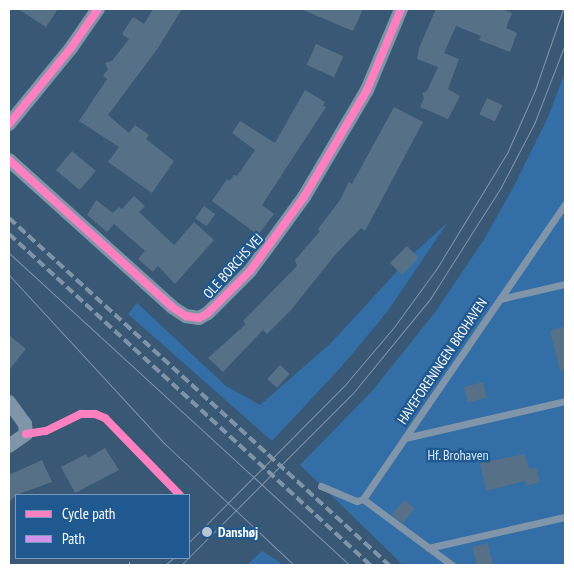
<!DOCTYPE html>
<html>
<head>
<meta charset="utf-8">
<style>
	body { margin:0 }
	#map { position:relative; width:574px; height:574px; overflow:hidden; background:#385876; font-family:"PT Sans Narrow",sans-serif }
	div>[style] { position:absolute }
	.green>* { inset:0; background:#346ea6 }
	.building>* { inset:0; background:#567087; transform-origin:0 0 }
	.service>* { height:7px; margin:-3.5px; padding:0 3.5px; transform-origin:3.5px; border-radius:3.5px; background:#8095a9 }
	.minor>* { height:14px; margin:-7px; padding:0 7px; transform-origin:7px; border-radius:7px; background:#8095a9 }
	.tram>* { height:1px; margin:-0.5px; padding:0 0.5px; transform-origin:0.5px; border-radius:0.5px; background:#8094a9 }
	.rail>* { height:4px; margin-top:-2px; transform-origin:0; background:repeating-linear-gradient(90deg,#8094a9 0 9px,transparent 0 13px) }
	.quiet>* { height:6px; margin-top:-3px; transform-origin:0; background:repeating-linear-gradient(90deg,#d193ec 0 12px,transparent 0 18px) }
	.cycleway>* { height:8px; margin:-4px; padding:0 4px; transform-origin:4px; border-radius:4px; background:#ff80c0 }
	.dots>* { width:14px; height:14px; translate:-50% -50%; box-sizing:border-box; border:2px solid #1f598f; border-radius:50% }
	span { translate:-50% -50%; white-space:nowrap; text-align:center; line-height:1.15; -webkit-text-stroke:4.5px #1f598f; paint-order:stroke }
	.street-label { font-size:14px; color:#fff }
	.park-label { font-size:14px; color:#d4e8f9 }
	.poi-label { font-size:14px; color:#fff; font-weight:700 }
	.left { translate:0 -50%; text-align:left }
	.frame { position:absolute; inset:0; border:10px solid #fff; pointer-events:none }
	.legend { position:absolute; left:15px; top:494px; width:175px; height:65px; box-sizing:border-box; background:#1f598f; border:1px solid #799bbc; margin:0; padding:6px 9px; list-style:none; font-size:15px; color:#fff }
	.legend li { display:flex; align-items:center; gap:10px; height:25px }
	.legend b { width:25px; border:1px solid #799bbc }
</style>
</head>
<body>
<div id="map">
	<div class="green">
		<i style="clip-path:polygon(565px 72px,565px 565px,403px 565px,300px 465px,373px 390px,436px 311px,483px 241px,513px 188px,549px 115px)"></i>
		<i style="clip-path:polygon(448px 222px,387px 312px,342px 366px,272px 441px,128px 314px,137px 303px,226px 386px,260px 405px,331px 343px,413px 254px)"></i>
		<i style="clip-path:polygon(262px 551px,278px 561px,282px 565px,247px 565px)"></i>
	</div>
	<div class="building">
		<i style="clip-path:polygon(18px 9px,58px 9px,46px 27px)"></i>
		<i style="clip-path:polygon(153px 9px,182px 9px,158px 48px,108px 115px,129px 133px,135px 125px,149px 135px,146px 139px,174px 161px,152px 193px,108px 162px,119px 147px,79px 121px,107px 79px,103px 76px,108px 69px,105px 63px,112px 61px,129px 39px,122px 34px,133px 17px,144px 24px)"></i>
		<i style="clip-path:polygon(301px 9px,363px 9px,353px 31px)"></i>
		<i style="clip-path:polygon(436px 9px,502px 9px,512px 13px,506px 28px,517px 33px,510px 52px,479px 40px,481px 36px,456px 26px,444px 53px,459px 59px,448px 89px,460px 96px,448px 119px,420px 107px,424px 98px,422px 93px,427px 91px,438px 67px,417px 59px,419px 48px)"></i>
		<i style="left:316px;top:44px;width:30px;height:23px;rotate:24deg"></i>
		<i style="clip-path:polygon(305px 90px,325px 102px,323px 106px,326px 107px,262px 205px,274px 214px,258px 235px,212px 201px,227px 179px,229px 181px,234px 175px,237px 176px,255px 150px,232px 133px,240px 121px,275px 143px)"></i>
		<i style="left:487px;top:98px;width:17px;height:18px;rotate:25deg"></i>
		<i style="clip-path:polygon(394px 107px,423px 122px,365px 231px,361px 228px,335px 255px,291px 310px,267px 334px,263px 330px,223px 372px,208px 358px,246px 324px,243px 321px,297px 266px,295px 260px,320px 231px,318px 229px,340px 200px,349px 182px,352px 184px)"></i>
		<i style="left:72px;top:151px;width:31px;height:25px;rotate:40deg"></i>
		<i style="clip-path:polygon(134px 196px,145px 206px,139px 212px,174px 245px,194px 222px,214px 240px,175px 284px,158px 266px,153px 272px,138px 259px,145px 251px,114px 224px,107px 232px,87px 215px,96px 200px,113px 213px,119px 207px,122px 209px)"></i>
		<i style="left:204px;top:206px;width:14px;height:15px;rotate:36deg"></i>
		<i style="left:407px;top:246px;width:17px;height:24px;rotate:45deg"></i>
		<i style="clip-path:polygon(565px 326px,565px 370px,560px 371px,550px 331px)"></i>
		<i style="clip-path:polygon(9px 335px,26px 349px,9px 370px)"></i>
		<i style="left:280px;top:365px;width:13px;height:19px;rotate:42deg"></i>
		<i style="left:483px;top:382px;width:16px;height:20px;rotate:75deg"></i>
		<i style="clip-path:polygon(105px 448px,119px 470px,75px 493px,61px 467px,86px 454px,88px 458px)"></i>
		<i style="clip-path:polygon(525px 454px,529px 469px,536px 467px,540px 482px,526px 486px,525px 481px,486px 491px,480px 463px)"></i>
		<i style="clip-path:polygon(42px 460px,52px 482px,16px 495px,9px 502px,9px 475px)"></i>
		<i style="left:404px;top:500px;width:14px;height:19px;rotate:39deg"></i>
		<i style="clip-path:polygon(488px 543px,493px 565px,477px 565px,472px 547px)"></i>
	</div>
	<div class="service">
		<i style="left:500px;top:299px;width:67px;rotate:-13deg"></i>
		<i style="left:405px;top:438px;width:164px;rotate:-13deg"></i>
		<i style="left:321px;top:486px;width:39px;rotate:23deg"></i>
		<i style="left:357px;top:501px;width:6px;rotate:-18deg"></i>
		<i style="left:363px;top:499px;width:358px;rotate:-55.6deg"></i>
		<i style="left:363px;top:499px;width:111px;rotate:36.6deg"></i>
		<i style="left:428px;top:548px;width:140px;rotate:-12.8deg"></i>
	</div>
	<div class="minor">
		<i style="left:9px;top:124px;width:98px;rotate:-50.8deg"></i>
		<i style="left:71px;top:48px;width:47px;rotate:-55.3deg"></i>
		<i style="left:9px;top:160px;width:219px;rotate:42deg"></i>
		<i style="left:172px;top:307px;width:17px;rotate:33deg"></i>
		<i style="left:186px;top:316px;width:13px;rotate:9deg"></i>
		<i style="left:199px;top:318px;width:10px;rotate:-29deg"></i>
		<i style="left:208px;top:313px;width:59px;rotate:-45deg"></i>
		<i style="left:250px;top:271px;width:92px;rotate:-53.9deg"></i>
		<i style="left:304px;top:197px;width:124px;rotate:-59.5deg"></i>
		<i style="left:367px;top:90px;width:88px;rotate:-67.2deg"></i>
		<i style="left:9px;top:402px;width:27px;rotate:54deg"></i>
		<i style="left:25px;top:424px;width:10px;rotate:84deg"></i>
		<i style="left:26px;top:434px;width:21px;rotate:145deg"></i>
	</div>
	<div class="tram">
		<i style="left:9px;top:253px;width:461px;rotate:42.5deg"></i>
		<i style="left:9px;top:275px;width:229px;rotate:47.3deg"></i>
		<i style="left:164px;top:443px;width:178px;rotate:43.2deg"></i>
		<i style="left:189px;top:542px;width:220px;rotate:-45.2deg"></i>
		<i style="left:344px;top:386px;width:77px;rotate:-49.7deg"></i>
		<i style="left:394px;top:327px;width:73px;rotate:-53.9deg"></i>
		<i style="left:437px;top:268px;width:137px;rotate:-58.7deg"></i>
		<i style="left:508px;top:151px;width:67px;rotate:-66.1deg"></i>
		<i style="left:535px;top:90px;width:86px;rotate:-70.9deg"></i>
		<i style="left:165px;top:565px;width:11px;rotate:-41deg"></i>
		<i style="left:181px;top:565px;width:243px;rotate:-45deg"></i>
		<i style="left:353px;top:393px;width:122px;rotate:-50.7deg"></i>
		<i style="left:430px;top:299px;width:133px;rotate:-57.6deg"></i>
		<i style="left:501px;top:187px;width:71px;rotate:-62.4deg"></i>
		<i style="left:534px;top:124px;width:86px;rotate:-68.8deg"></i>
	</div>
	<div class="rail">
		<i style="left:9px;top:218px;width:515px;rotate:42.4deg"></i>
		<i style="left:9px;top:234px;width:490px;rotate:42.5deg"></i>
	</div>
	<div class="quiet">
		<i style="left:129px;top:565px;width:1px"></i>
	</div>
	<div class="cycleway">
		<i style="left:9px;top:124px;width:98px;rotate:-50.8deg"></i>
		<i style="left:71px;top:48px;width:47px;rotate:-55.3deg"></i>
		<i style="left:9px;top:160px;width:219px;rotate:42deg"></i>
		<i style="left:172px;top:307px;width:17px;rotate:33deg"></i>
		<i style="left:186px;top:316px;width:13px;rotate:9deg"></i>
		<i style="left:199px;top:318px;width:10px;rotate:-29deg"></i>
		<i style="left:208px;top:313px;width:59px;rotate:-45deg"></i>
		<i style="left:250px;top:271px;width:92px;rotate:-53.9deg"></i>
		<i style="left:304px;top:197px;width:124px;rotate:-59.5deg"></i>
		<i style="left:367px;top:90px;width:88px;rotate:-67.2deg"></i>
		<i style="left:26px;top:434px;width:20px;rotate:-9deg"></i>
		<i style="left:46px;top:431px;width:39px;rotate:-26deg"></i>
		<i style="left:81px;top:414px;width:14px"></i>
		<i style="left:95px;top:414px;width:11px;rotate:22deg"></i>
		<i style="left:105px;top:418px;width:107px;rotate:45.8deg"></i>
	</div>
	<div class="dots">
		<i style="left:207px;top:532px;background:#b9c5cf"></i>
	</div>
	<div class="street-label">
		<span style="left:233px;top:266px;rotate:-48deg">OLE BORCHS VEJ</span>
		<span style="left:442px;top:361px;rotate:-56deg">HAVEFORENINGEN BROHAVEN</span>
	</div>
	<div class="park-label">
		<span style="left:458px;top:455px">Hf. Brohaven</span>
	</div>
	<div class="poi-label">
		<span class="left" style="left:218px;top:532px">Danshøj</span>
	</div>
	<div class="frame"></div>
	<ul class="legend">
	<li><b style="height:6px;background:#ff80c0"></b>Cycle path</li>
	<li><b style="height:6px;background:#d193ec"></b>Path</li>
	</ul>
</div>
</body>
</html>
